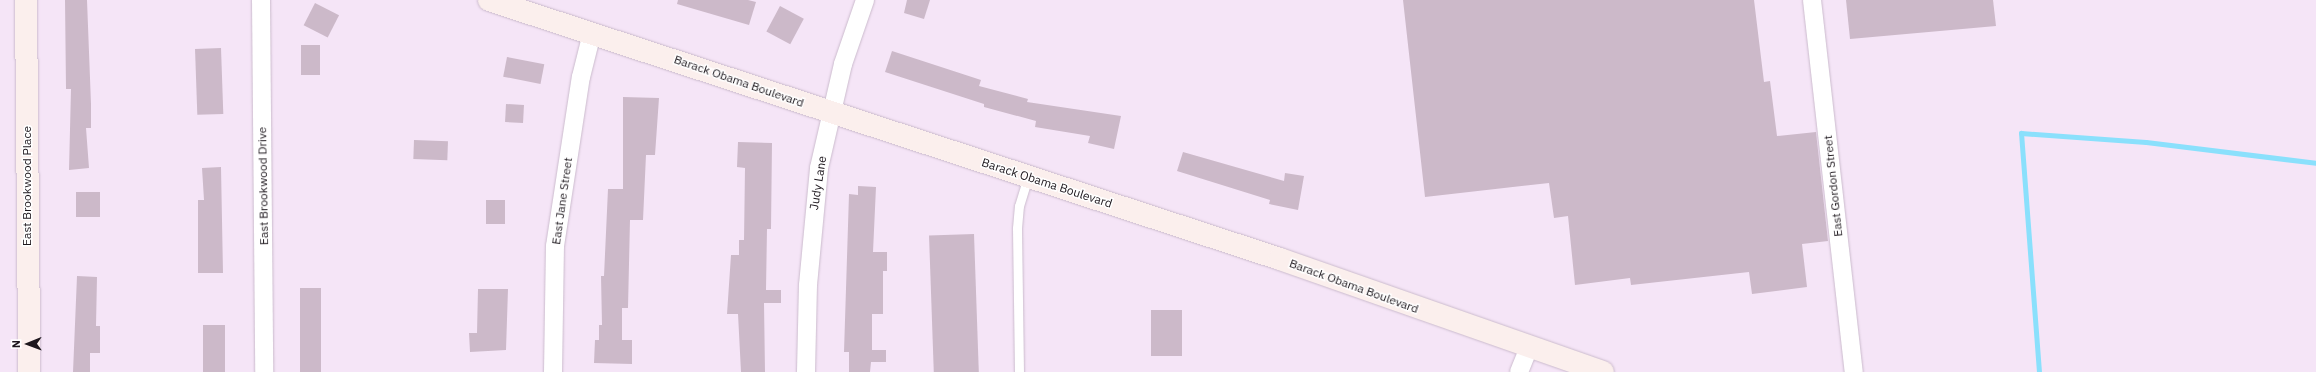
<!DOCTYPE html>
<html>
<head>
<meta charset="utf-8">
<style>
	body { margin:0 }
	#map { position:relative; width:2316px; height:372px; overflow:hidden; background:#f5e5f7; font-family:"IBM Plex Sans",sans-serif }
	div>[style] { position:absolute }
	.stream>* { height:5px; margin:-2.5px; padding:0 2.5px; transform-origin:2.5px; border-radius:2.5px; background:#8ae0fc }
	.building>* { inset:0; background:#ccb9c9; transform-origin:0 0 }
	.roads { filter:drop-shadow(0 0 1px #cbbbcd) drop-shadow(0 0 1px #cbbbcd) }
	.lane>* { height:9px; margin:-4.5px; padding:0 4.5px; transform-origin:4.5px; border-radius:4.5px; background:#fff }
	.street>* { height:18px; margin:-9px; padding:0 9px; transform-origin:9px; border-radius:9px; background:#fff }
	.secondary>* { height:22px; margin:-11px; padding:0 11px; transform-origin:11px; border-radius:11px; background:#fbefed }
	span { translate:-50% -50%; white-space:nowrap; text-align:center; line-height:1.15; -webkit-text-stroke:3px #fff; paint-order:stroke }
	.street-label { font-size:12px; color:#1d171d }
	.north { position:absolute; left:8px; top:324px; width:40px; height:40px; -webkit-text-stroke:3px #fff; paint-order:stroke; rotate:269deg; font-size:11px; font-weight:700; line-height:16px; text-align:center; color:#1d171d }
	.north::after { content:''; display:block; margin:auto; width:14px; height:18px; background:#1d171d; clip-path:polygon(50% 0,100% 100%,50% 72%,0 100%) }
</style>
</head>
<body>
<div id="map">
	<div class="stream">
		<i style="left:2039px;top:372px;width:240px;rotate:-94.3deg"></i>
		<i style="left:2021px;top:133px;width:125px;rotate:4.1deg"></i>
		<i style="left:2146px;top:142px;width:171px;rotate:7deg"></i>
	</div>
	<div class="building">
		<i style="clip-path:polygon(65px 0,87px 0,91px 104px,91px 128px,86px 128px,89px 168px,69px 170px,71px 89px,66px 89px)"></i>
		<i style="clip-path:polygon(678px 0,748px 0,756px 2px,749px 25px,677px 4px)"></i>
		<i style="clip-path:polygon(907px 0,930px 0,924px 19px,904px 13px)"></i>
		<i style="clip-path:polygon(1403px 0,1754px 0,1764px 82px,1770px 81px,1777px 136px,1816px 132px,1828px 241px,1802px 244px,1807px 287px,1752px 294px,1749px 272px,1631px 285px,1630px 278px,1575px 285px,1568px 216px,1554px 218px,1549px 183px,1425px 197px)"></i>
		<i style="clip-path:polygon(1846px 0,1993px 0,1996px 26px,1850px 39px)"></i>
		<i style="left:315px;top:3px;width:27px;height:25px;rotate:27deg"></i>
		<i style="left:780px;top:6px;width:27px;height:29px;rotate:28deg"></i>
		<i style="left:301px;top:45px;width:19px;height:30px"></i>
		<i style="left:221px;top:48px;width:66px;height:26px;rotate:88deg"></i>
		<i style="clip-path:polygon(892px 51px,981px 80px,979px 86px,1028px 99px,1027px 102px,1121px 116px,1114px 149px,1088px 143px,1090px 136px,1035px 127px,1036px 121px,984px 107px,984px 104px,885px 72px)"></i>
		<i style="left:507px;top:57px;width:38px;height:20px;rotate:11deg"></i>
		<i style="clip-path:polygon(623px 97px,659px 98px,655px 155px,646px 155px,643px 220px,630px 220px,628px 308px,622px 308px,622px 340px,632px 340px,632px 364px,594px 363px,595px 340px,599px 340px,599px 325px,602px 325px,601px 276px,604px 276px,608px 189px,623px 189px)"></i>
		<i style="left:506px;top:104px;width:18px;height:18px;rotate:3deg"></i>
		<i style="left:414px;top:140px;width:34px;height:19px;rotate:2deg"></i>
		<i style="clip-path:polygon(738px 142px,772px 143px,771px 229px,767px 229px,766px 290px,781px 290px,781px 303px,764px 303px,765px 372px,741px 372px,738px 314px,727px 314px,731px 255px,739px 255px,739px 240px,744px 240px,745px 168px,737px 167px)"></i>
		<i style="clip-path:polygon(1183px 152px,1284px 181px,1285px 173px,1304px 176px,1298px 210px,1269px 204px,1270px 200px,1177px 171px)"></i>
		<i style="clip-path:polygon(221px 167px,223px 273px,198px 273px,198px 200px,204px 200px,202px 168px)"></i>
		<i style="clip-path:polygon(858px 186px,876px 187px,873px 252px,887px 252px,887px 271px,883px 271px,883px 314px,872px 314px,872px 350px,886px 350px,886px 362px,871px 362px,870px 372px,849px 372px,849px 352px,844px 352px,849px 194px,858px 195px)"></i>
		<i style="left:76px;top:192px;width:24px;height:25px"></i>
		<i style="left:486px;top:200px;width:19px;height:24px"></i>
		<i style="left:974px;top:234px;width:138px;height:45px;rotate:88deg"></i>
		<i style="clip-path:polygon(77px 276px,97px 277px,96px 326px,100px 326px,100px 353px,90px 353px,90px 372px,73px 372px)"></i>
		<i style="left:321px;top:288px;width:84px;height:21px;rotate:90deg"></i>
		<i style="clip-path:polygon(478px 289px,508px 289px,506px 350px,470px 352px,469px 333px,477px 333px)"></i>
		<i style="left:1151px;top:310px;width:31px;height:46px"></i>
		<i style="left:203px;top:325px;width:22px;height:47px"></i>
	</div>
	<div class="roads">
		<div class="lane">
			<i style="left:1019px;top:372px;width:144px;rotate:-90.8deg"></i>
			<i style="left:1017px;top:228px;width:22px;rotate:-85deg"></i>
			<i style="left:1019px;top:206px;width:30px;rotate:-73deg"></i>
		</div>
		<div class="street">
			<i style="left:261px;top:0;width:372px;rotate:89.5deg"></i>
			<i style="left:1812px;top:0;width:374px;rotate:83.6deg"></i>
			<i style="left:553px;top:372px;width:126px;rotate:-89.1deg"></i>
			<i style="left:555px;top:246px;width:171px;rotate:-81.3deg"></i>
			<i style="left:581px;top:77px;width:45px;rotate:-76deg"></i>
			<i style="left:806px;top:372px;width:87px;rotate:-88.7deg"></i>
			<i style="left:808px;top:285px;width:118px;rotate:-84.6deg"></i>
			<i style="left:819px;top:168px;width:107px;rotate:-77deg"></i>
			<i style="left:843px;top:64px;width:68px;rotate:-71deg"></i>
			<i style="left:1519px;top:372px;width:27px;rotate:-68deg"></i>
		</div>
		<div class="secondary">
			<i style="left:26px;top:0;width:372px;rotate:89.5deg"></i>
			<i style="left:489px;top:0;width:832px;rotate:18.13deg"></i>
			<i style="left:1280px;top:259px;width:342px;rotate:19.3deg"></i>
		</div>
	</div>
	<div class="street-label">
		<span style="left:739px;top:81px;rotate:19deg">Barack Obama Boulevard</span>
		<span style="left:818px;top:183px;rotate:-81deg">Judy Lane</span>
		<span style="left:1047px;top:183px;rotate:18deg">Barack Obama Boulevard</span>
		<span style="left:27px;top:186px;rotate:-90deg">East Brookwood Place</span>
		<span style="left:263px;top:186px;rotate:-91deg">East Brookwood Drive</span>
		<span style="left:1833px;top:186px;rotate:-96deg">East Gordon Street</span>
		<span style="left:562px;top:201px;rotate:-82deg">East Jane Street</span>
		<span style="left:1354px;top:286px;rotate:20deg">Barack Obama Boulevard</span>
	</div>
	<div class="north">N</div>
</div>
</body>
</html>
